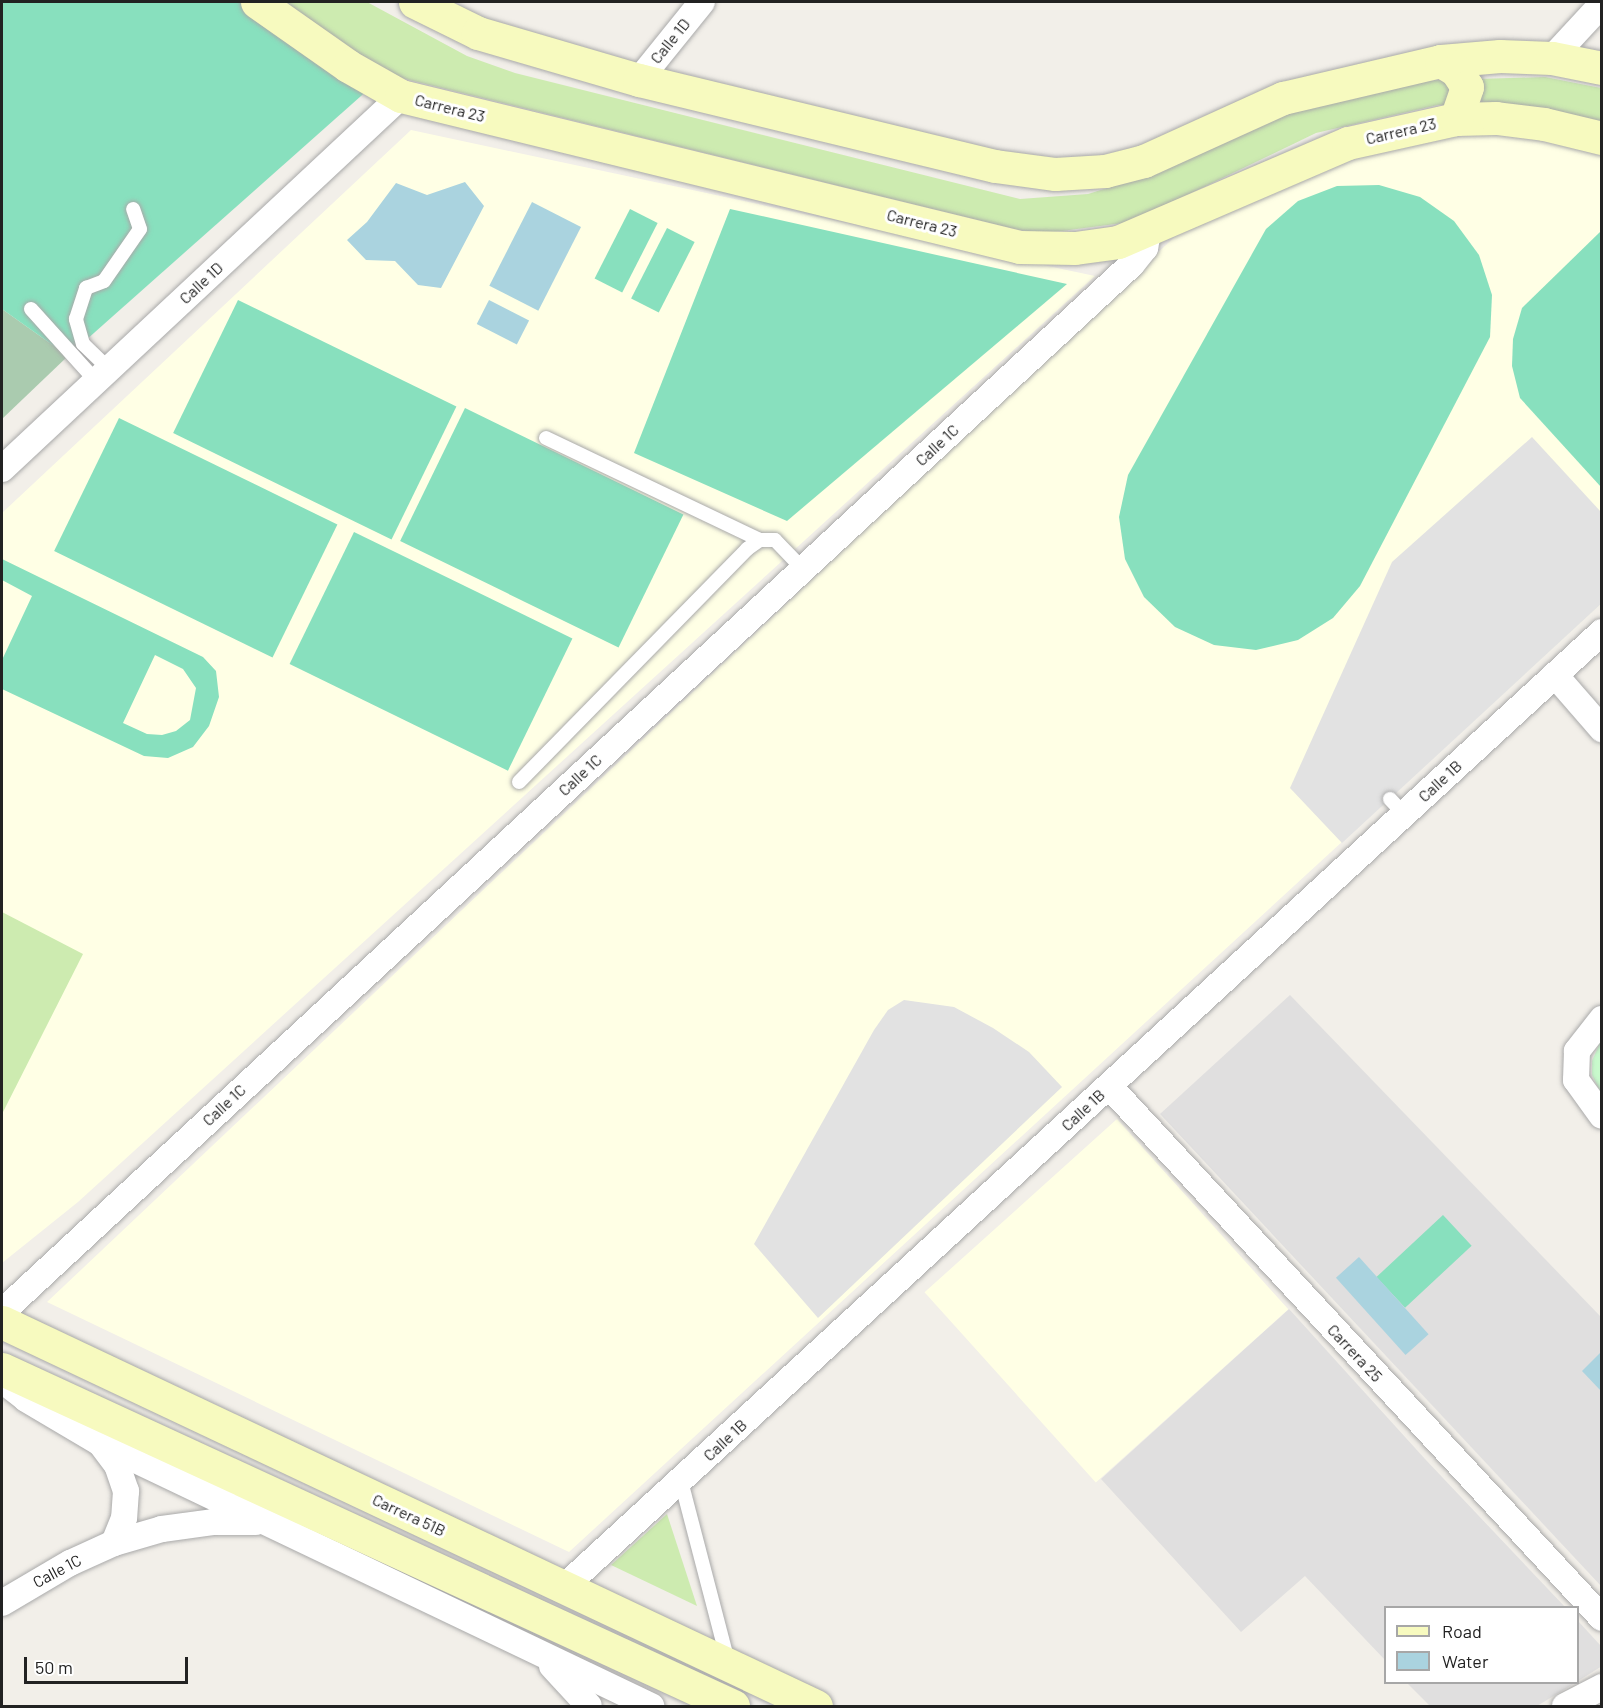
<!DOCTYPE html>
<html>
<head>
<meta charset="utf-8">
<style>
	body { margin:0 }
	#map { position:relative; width:1603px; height:1708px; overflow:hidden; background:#f2efe9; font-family:Barlow,sans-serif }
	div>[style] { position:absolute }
	.residential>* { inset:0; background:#e0dfdf }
	.education>* { inset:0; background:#ffffe5; transform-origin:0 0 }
	.grass>* { inset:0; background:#cdebb0 }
	.cemetery>* { inset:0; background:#aacbaf }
	.park>* { inset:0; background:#c8facc }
	.pitch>* { inset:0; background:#88e0be; transform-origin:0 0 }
	.parking>* { inset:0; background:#e2e2e2 }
	.water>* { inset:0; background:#aad3df; transform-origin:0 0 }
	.roads { filter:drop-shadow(0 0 2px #a9a9a9) drop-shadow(0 0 2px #a9a9a9) }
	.service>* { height:14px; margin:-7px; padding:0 7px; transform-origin:7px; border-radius:7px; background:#fff }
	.minor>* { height:26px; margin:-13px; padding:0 13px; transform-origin:13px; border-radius:13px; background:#fff }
	.secondary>* { height:33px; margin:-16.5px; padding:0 16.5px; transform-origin:16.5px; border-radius:16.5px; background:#f7fabf }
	span { translate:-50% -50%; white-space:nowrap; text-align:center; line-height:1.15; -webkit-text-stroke:6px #fff; paint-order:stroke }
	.street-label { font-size:16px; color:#222 }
	.frame { position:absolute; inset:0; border:3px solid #222; pointer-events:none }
	.legend { position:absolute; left:1384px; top:1606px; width:195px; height:78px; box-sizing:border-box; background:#fff; border:2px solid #a7a7a7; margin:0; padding:8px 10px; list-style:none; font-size:18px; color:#222 }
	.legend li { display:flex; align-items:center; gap:12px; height:30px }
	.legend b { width:30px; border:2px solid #a7a7a7 }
	.scale { position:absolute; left:24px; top:1657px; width:164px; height:27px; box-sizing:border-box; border:3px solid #222; border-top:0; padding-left:8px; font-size:18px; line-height:21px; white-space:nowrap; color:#222; -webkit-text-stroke:4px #fff; paint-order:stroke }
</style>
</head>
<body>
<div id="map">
	<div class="residential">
		<i style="clip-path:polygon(1290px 995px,1601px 1317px,1601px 1586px,1160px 1114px)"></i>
		<i style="clip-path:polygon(1289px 1309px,1425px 1459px,1565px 1607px,1386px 1608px,1385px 1660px,1305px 1576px,1241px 1632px,1101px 1479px)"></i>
		<i style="clip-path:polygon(1578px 1621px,1601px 1646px,1602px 1666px,1578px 1681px)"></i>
		<i style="clip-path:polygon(1407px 1683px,1575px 1683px,1537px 1706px,1430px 1706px)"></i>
	</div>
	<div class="education">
		<i style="clip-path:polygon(411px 130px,1095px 276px,78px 1202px,2px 1263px,2px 513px)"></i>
		<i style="clip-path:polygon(1531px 133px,1601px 154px,1601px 604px,569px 1552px,47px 1302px,1186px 226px,1397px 137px)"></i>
		<i style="left:1117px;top:1119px;width:256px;height:259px;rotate:48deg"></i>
	</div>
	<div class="grass">
		<i style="clip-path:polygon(270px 2px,367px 2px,467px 56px,515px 73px,1020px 199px,1088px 194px,1146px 176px,1311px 100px,1379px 82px,1545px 77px,1601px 88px,1601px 127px,1491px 106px,1438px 105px,1316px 133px,1131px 222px,1046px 233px,1018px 230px,401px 78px)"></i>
		<i style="clip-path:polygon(2px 912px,83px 954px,2px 1114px)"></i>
		<i style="clip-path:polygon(667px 1514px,697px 1606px,611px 1565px)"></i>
	</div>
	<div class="cemetery">
		<i style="clip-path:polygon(2px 309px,68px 356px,2px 419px)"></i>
	</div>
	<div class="park">
		<i style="clip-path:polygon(1601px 1040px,1601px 1093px,1592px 1075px,1592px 1061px)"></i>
	</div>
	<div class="pitch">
		<i style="clip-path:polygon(2px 2px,243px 2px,370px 88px,68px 356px,2px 309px)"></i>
		<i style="clip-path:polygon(1379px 185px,1420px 197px,1454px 221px,1479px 255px,1492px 295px,1490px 337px,1360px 586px,1333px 618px,1298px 640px,1256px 650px,1214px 645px,1175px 627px,1144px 597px,1125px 559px,1119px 517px,1128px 475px,1266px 229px,1298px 201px,1337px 186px)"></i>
		<i style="left:630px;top:209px;width:31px;height:78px;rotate:27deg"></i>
		<i style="clip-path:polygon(730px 209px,1067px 284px,787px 521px,634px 453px)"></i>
		<i style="left:667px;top:228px;width:31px;height:79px;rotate:27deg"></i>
		<i style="clip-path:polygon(1601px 231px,1601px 487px,1520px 398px,1512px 366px,1513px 339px,1522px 308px)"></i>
		<i style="left:238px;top:300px;width:243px;height:148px;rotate:26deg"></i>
		<i style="left:465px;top:408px;width:243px;height:148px;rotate:26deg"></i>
		<i style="left:119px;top:418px;width:243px;height:148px;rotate:26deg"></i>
		<i style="left:354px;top:532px;width:243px;height:147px;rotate:26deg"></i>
		<i style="clip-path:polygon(evenodd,2px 559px,203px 657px,216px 671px,219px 697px,209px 726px,193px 747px,168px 758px,144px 756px,2px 689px,2px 660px,32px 596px,2px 580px,2px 559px,155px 655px,183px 669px,196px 688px,190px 720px,176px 731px,162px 735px,147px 734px,123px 723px,155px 655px)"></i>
		<i style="left:1443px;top:1215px;width:42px;height:91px;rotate:47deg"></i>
	</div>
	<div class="parking">
		<i style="clip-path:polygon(1532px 437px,1601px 512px,1601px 604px,1342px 843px,1290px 788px,1392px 562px)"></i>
		<i style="clip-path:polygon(904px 1000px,954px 1007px,993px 1028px,1029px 1052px,1062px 1087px,818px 1318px,754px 1244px,874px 1030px,888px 1010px)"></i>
	</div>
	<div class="water">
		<i style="clip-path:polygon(465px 182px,484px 206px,441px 288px,418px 285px,395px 261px,366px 260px,347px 240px,367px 222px,396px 183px,427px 195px)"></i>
		<i style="left:532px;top:202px;width:55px;height:94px;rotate:27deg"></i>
		<i style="left:489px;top:300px;width:45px;height:27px;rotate:27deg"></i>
		<i style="left:1359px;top:1257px;width:104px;height:31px;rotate:48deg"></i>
		<i style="clip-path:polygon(1601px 1352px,1601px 1391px,1582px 1371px)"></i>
	</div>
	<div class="roads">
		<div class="service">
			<i style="left:31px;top:309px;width:97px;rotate:47.9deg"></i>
			<i style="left:109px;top:369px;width:36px;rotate:-136deg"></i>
			<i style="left:83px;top:344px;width:26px;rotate:-106deg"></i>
			<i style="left:76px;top:319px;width:33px;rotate:-72deg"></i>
			<i style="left:86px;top:288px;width:19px;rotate:-21deg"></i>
			<i style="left:104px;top:281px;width:63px;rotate:-55.3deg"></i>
			<i style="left:140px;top:229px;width:21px;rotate:-109deg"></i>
			<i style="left:546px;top:438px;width:237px;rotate:25.5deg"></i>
			<i style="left:519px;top:782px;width:326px;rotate:-45.6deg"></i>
			<i style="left:747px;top:549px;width:16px;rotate:-35deg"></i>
			<i style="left:760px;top:540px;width:15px"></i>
			<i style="left:775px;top:540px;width:40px;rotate:46deg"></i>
			<i style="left:1390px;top:799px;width:21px;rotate:47deg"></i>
			<i style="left:681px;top:1481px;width:186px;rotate:75.4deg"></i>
		</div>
		<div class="minor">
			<i style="left:1552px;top:58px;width:74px;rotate:-47.2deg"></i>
			<i style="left:639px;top:80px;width:100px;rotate:-51.1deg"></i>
			<i style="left:2px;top:469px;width:546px;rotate:-43.07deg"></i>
			<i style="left:1555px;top:675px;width:72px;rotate:49deg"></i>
			<i style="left:1602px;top:1019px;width:41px;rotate:128deg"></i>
			<i style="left:1577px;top:1051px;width:29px;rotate:92deg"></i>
			<i style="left:1576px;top:1080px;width:44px;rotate:54.2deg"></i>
			<i style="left:1109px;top:1086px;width:725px;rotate:47.18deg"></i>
			<i style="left:2px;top:1312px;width:1541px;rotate:-42.84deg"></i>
			<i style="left:1132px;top:264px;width:21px;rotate:-51deg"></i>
			<i style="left:1145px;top:248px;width:16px;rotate:-79deg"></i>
			<i style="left:2px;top:1380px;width:31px;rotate:38deg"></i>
			<i style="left:26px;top:1399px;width:86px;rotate:30.7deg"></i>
			<i style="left:100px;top:1443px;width:611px;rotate:25.52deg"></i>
			<i style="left:101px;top:1444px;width:26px;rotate:53deg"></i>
			<i style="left:117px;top:1465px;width:28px;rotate:71deg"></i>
			<i style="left:126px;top:1491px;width:27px;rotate:94deg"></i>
			<i style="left:124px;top:1518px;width:27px;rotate:112deg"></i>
			<i style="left:563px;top:1588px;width:1412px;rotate:-42.62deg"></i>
			<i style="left:2px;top:1603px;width:79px;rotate:-30.5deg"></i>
			<i style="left:70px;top:1563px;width:48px;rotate:-24.4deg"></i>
			<i style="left:114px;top:1543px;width:50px;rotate:-16.3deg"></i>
			<i style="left:162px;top:1529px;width:51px;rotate:-7.8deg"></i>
			<i style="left:213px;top:1522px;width:43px"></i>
			<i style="left:552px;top:1666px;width:54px;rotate:47.2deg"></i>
			<i style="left:1565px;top:1706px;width:42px;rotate:-27.2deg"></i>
		</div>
		<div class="secondary">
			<i style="left:257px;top:2px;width:111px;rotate:35.1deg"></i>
			<i style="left:348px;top:66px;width:61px;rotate:29.5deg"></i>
			<i style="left:401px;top:96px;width:637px;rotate:13.71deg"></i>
			<i style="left:1020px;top:247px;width:55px;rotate:1deg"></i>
			<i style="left:1075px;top:248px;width:43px;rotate:-7.9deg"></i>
			<i style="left:1118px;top:242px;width:250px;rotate:-23.3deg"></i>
			<i style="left:1348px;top:143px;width:111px;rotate:-12.5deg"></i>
			<i style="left:1456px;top:119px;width:40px;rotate:-1.4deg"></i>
			<i style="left:1496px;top:118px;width:48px;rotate:7.1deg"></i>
			<i style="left:1544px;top:124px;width:60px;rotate:13.6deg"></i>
			<i style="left:415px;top:2px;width:70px;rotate:26.2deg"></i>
			<i style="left:478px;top:33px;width:168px;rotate:16.3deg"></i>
			<i style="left:639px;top:80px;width:366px;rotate:13.6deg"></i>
			<i style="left:995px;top:166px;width:61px;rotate:7.6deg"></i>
			<i style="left:1055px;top:174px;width:50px;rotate:-3.4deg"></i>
			<i style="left:1105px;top:171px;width:40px;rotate:-14.4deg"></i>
			<i style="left:1144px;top:161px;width:153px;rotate:-24.4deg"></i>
			<i style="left:1283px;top:98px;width:162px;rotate:-13.2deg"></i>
			<i style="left:1441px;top:61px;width:59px;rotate:-4.8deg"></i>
			<i style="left:1500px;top:56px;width:52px;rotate:2.2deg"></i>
			<i style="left:1552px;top:58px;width:51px;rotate:11.3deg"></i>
			<i style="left:1441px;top:61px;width:17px;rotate:31deg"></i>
			<i style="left:1456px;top:70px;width:20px;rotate:57deg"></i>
			<i style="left:1467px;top:87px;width:34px;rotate:109deg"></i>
			<i style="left:2px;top:1322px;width:900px;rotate:25.26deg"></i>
			<i style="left:2px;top:1369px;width:805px;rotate:24.75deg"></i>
		</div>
	</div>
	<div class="street-label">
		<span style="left:670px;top:41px;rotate:-51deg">Calle 1D</span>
		<span style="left:450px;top:108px;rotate:14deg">Carrera 23</span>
		<span style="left:1401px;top:131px;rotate:-13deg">Carrera 23</span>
		<span style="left:922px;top:223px;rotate:14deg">Carrera 23</span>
		<span style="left:201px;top:283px;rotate:-43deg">Calle 1D</span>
		<span style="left:937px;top:445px;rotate:-43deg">Calle 1C</span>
		<span style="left:580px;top:775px;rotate:-43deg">Calle 1C</span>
		<span style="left:1440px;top:781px;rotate:-43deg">Calle 1B</span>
		<span style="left:224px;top:1105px;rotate:-43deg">Calle 1C</span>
		<span style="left:1083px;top:1110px;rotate:-43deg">Calle 1B</span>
		<span style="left:1355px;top:1353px;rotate:47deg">Carrera 25</span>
		<span style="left:725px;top:1440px;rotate:-43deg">Calle 1B</span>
		<span style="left:409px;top:1515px;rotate:25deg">Carrera 51B</span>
		<span style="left:57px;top:1571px;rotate:-28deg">Calle 1C</span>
	</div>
	<div class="frame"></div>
	<ul class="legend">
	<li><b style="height:8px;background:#f7fabf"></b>Road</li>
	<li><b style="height:16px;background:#aad3df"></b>Water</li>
	</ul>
	<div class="scale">50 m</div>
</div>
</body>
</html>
